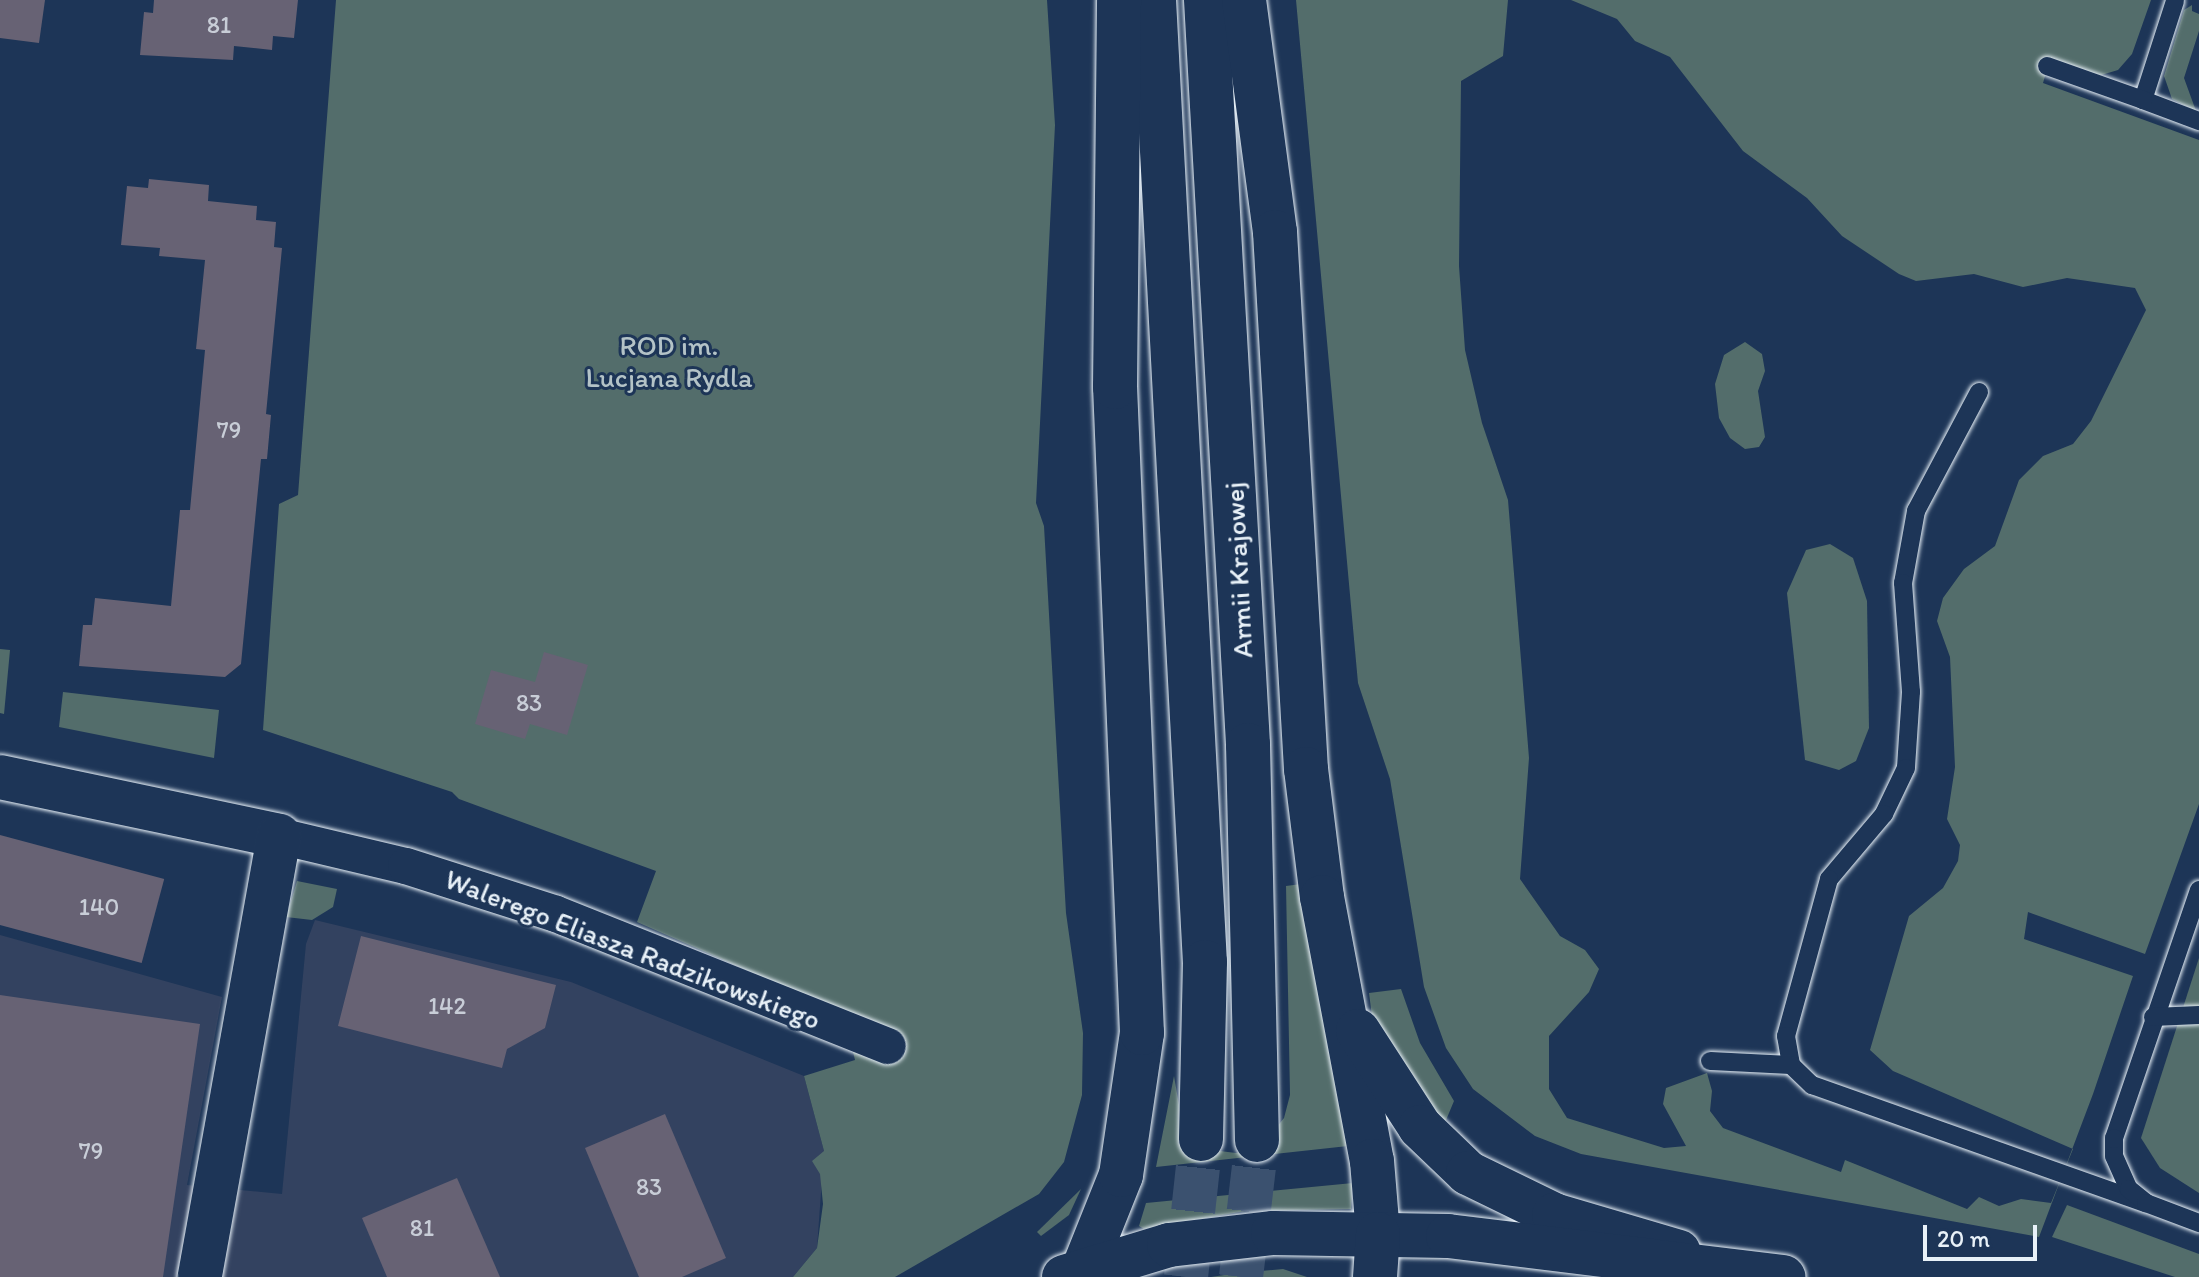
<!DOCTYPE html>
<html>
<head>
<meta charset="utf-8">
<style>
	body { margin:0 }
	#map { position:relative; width:2199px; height:1277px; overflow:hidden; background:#1d3557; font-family:Itim,sans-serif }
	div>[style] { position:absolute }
	.built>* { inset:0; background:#334260 }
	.green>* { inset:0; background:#536d6b }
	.building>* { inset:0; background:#676274; transform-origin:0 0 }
	.secondary-tunnel>* { height:44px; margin-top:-22px; transform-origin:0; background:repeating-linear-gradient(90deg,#3b516f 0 44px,transparent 0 66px) }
	.roads { filter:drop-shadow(0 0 2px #e8f1f8) drop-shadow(0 0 2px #e8f1f8) }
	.service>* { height:18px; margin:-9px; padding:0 9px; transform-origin:9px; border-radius:9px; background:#1d3557 }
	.minor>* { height:36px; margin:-18px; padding:0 18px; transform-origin:18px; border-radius:18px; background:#1d3557 }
	.tertiary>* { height:44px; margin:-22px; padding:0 22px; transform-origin:22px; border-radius:22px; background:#1d3557 }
	.secondary>* { height:44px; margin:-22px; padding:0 22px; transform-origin:22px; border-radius:22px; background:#1d3557 }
	.primary>* { height:44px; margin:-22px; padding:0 22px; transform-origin:22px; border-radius:22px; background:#1d3557 }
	span { translate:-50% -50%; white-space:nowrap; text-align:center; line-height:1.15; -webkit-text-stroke:6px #1d3557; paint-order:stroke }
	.number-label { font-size:24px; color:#c8cdd7 }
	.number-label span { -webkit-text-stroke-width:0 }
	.park-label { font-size:28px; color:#b4c3c7 }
	.street-label { font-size:28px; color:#e8f1f8 }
	.scale { position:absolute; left:1923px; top:1225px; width:114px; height:36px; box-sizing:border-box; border:4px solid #e8f1f8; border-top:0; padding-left:10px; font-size:24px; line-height:28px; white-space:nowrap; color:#e8f1f8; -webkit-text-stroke:6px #1d3557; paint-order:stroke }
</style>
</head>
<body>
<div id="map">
	<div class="built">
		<i style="clip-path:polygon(315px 920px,571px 982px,804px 1076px,824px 1151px,817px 1248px,793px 1277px,0 1277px,0 935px,222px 997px,187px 1185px,282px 1194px,306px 944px)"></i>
	</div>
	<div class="green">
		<i style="clip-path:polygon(336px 0,1047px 0,1055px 125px,1036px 503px,1044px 526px,1066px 913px,1083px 1033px,1082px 1095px,1064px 1162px,1039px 1194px,895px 1277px,793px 1277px,817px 1248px,823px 1204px,820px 1174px,812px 1161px,824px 1151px,804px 1076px,855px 1060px,844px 1013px,637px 922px,656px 871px,459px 799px,452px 792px,263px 730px,279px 504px,298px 495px)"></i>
		<i style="clip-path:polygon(1296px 0,1508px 0,1503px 56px,1461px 81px,1459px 266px,1465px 350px,1482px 423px,1508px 500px,1529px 758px,1520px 879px,1560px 936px,1585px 950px,1599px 969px,1589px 992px,1549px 1036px,1549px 1089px,1567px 1118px,1664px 1148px,1686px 1146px,1663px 1104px,1666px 1088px,1707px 1073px,1712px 1091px,1710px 1111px,1723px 1128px,1841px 1172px,1845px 1160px,1967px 1209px,1979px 1197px,1999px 1206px,2021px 1199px,2051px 1203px,2073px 1149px,1893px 1071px,1870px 1050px,1909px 916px,1943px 888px,1958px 861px,1960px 845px,1947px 819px,1955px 767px,1950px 657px,1937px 621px,1943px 598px,1964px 569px,1995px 546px,2019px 480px,2043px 456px,2073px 444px,2091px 421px,2146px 310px,2135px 288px,2067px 278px,2023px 287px,1974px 274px,1916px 281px,1899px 274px,1842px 236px,1807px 198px,1743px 151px,1670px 57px,1635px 41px,1617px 19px,1571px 0,2151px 0,2132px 54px,2118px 70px,2098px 76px,2050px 59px,2043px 83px,2199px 140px,2199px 804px,2145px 954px,2028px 912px,2024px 939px,2133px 976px,2093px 1094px,2039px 1237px,1581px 1154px,1535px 1136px,1473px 1089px,1446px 1048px,1424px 987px,1390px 779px,1358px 683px)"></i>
		<i style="clip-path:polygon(2192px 5px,2192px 11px,2199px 14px,2199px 31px,2184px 78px,2196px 111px,2172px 99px,2164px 76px,2184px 10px)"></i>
		<i style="clip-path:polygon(1745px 342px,1762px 354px,1765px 371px,1758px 391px,1765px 437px,1759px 447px,1745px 449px,1730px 438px,1719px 418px,1715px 384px,1724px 355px)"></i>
		<i style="clip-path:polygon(1830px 544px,1853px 558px,1867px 601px,1869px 728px,1856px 761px,1839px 770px,1805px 760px,1787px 593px,1806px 550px)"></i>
		<i style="clip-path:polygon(0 649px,10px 650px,4px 714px,0 713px)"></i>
		<i style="clip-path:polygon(63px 692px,219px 710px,214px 758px,59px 727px)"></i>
		<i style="clip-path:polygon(297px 881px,337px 889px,333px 907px,312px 920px,286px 917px)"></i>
		<i style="clip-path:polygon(1301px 884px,1348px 1146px,1156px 1167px,1174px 1076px,1183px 1128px,1212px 1150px,1236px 1153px,1260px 1148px,1284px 1118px,1290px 1095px,1286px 886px)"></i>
		<i style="clip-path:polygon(2199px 958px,2199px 1193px,2160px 1168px,2141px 1138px)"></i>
		<i style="clip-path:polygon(1401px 989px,1420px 1043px,1454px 1101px,1444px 1125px,1372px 1016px,1369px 993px)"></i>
		<i style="clip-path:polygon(1353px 1183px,1351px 1209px,1245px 1211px,1144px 1229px,1139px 1226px,1146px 1203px)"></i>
		<i style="clip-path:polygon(1081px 1189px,1069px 1215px,1041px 1236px,1037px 1232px)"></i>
		<i style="clip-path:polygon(2067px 1205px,2199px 1254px,2199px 1277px,2175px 1277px,2052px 1237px)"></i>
		<i style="clip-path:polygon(1283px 1269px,1307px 1277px,1211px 1277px,1238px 1273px)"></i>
	</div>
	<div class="building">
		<i style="clip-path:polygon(0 0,45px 0,39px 43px,0 38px)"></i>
		<i style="clip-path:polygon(154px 0,298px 0,294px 38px,273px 36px,272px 50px,234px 46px,233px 60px,140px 55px,144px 12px,153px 13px)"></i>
		<i style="clip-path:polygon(149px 179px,209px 185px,208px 201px,257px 206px,256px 220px,276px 222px,274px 247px,282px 248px,266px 414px,271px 415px,267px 459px,261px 459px,241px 664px,225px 677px,79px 666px,83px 625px,92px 625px,95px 598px,171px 606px,180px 510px,190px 510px,205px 350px,196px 349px,205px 260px,159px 256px,160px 248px,121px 245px,127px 186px,148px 188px)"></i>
		<i style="clip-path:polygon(544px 652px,588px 665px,567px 735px,530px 724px,525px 739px,475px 724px,491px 670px,535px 682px)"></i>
		<i style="left:0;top:835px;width:170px;height:87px;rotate:15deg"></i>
		<i style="clip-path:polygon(361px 936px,556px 985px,545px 1028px,507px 1049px,502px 1068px,338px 1026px)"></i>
		<i style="clip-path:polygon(0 995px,200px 1024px,163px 1277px,0 1277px)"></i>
		<i style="clip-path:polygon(665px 1114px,726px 1258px,682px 1277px,639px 1277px,585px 1148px)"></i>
		<i style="clip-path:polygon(457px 1178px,500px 1277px,387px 1277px,362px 1218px)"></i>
	</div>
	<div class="secondary-tunnel">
		<i style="left:1186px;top:1277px;width:139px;rotate:-83.8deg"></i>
		<i style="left:1241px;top:1277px;width:138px;rotate:-83.3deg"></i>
	</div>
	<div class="roads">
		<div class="service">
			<i style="left:2175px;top:1px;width:104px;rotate:107.9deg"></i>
			<i style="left:2143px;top:100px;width:60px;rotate:20.6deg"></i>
			<i style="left:2047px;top:66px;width:102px;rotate:19.5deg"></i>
			<i style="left:1979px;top:392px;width:135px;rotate:117.9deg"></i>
			<i style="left:1916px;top:511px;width:73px;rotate:100.2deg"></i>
			<i style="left:1903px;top:583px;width:109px;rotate:85.8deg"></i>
			<i style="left:1911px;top:692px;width:76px;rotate:93.8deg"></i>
			<i style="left:1906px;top:768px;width:51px;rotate:115.6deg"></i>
			<i style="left:1884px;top:814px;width:85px;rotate:130.2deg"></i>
			<i style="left:1829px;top:879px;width:163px;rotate:105.3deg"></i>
			<i style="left:1786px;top:1036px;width:29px;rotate:80deg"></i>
			<i style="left:1791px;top:1065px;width:29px;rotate:44deg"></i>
			<i style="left:1812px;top:1085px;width:354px;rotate:19.5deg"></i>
			<i style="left:2199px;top:890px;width:262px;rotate:108.9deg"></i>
			<i style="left:2114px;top:1138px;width:18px;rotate:90deg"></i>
			<i style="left:2114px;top:1156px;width:36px;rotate:66deg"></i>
			<i style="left:2129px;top:1189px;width:22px;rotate:39deg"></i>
			<i style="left:2146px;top:1203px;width:57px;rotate:20.7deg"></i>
			<i style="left:2153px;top:1017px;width:46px;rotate:-2.5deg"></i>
			<i style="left:1710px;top:1061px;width:81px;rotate:2.8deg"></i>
		</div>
		<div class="minor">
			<i style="left:279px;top:836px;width:130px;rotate:13.3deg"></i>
			<i style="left:406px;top:866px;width:157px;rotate:17.7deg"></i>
			<i style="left:556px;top:914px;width:357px;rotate:21.7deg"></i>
		</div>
		<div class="tertiary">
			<i style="left:0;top:777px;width:285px;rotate:11.9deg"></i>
			<i style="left:279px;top:836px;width:448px;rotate:100.2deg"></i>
		</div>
		<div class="secondary">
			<i style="left:1154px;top:0;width:963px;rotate:86.97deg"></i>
			<i style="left:1205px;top:962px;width:177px;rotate:91.3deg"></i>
			<i style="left:1206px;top:0;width:746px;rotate:86.77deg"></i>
			<i style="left:1248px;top:745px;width:395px;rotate:88.7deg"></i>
			<i style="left:1244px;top:0;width:234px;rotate:82.4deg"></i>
			<i style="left:1275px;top:232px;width:538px;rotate:86.7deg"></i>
			<i style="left:1306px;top:769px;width:129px;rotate:82.9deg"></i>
			<i style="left:1322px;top:897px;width:269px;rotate:79.3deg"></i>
			<i style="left:1372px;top:1161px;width:73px;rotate:85.3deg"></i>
			<i style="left:1358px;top:1031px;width:114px;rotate:57.1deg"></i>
			<i style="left:1420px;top:1127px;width:66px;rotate:43.8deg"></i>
			<i style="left:1468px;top:1173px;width:96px;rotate:26deg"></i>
			<i style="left:1554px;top:1215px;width:130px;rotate:16.5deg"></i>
			<i style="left:1083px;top:1270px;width:102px;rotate:-68.2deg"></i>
			<i style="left:1121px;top:1175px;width:144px;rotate:-81.6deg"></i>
			<i style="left:1142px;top:1033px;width:647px;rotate:-92.39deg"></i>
			<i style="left:1115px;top:387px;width:387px;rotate:-89.4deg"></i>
		</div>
		<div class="primary">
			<i style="left:1064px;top:1277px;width:110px;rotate:-16.9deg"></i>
			<i style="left:1169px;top:1245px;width:105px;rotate:-6.6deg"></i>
			<i style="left:1273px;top:1233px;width:175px;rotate:1deg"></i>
			<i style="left:1448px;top:1236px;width:338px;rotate:7deg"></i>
			<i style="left:1375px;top:1277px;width:43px;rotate:-86deg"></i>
		</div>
	</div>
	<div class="number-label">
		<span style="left:219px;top:25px">81</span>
		<span style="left:229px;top:430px">79</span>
		<span style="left:529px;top:703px">83</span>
		<span style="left:99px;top:907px">140</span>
		<span style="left:447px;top:1006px">142</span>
		<span style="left:91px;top:1151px">79</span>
		<span style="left:649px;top:1187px">83</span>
		<span style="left:422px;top:1228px">81</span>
	</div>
	<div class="park-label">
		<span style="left:669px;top:361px">ROD im.<br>Lucjana Rydla</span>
	</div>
	<div class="street-label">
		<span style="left:1238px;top:570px;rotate:-93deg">Armii Krajowej</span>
		<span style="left:633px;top:949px;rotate:21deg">Walerego Eliasza Radzikowskiego</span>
	</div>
	<div class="scale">20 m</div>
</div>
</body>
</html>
